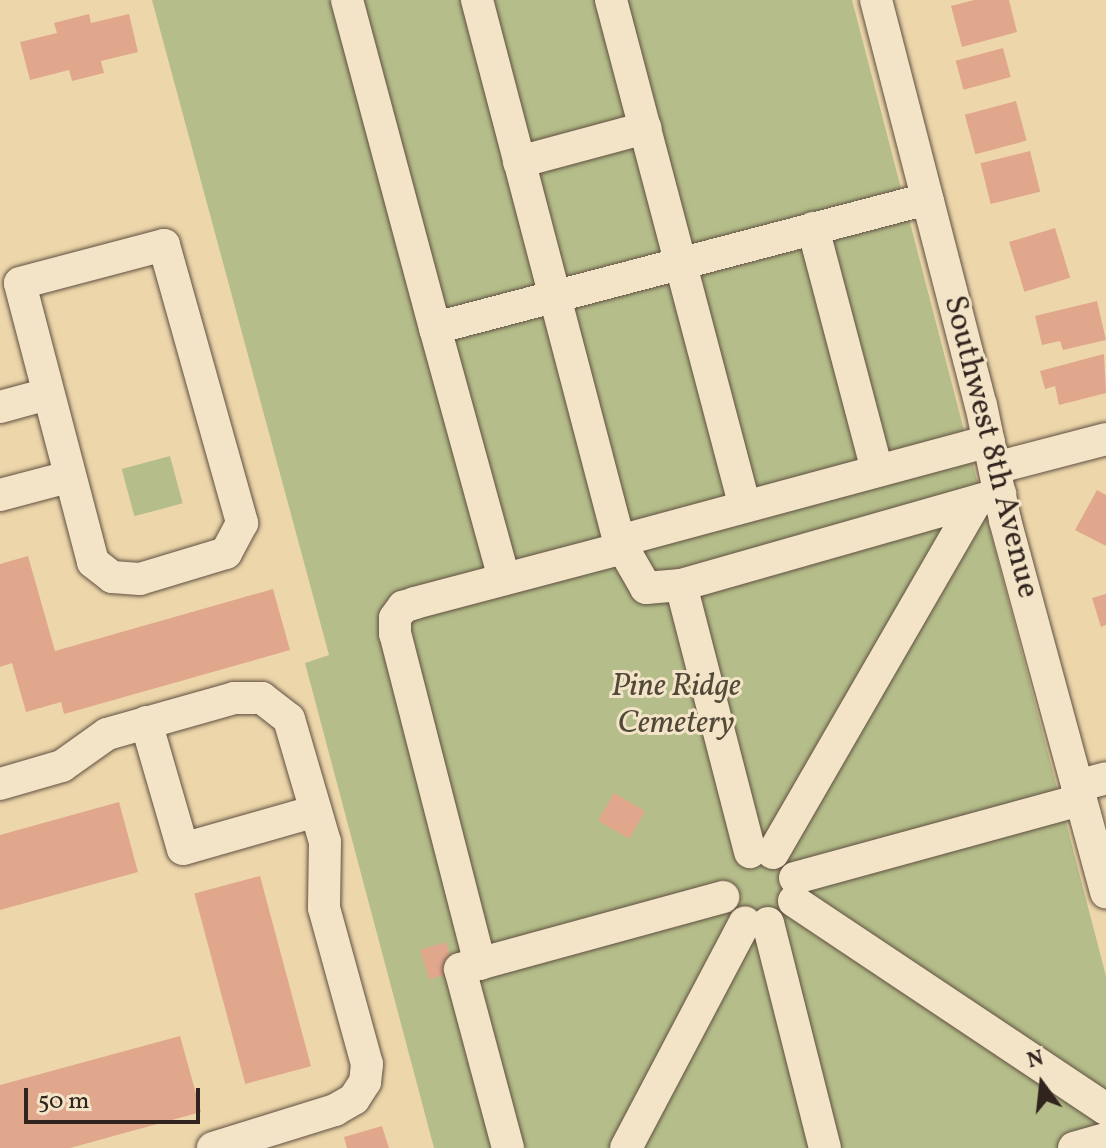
<!DOCTYPE html>
<html>
<head>
<meta charset="utf-8">
<style>
	body { margin:0 }
	#map { position:relative; width:1106px; height:1148px; overflow:hidden; background:#edd6aa; font-family:Vollkorn,serif }
	div>[style] { position:absolute }
	.green>* { inset:0; background:#b5be8a; transform-origin:0 0 }
	.building>* { inset:0; background:#e0a78d; transform-origin:0 0 }
	.roads { filter:drop-shadow(0 0 2px #605041) drop-shadow(0 0 2px #605041) }
	.minor>* { height:32px; margin:-16px; padding:0 16px; transform-origin:16px; border-radius:16px; background:#f3e4c8 }
	span { translate:-50% -50%; white-space:nowrap; text-align:center; line-height:1.15; -webkit-text-stroke:6px #f3e4c8; paint-order:stroke }
	.street-label { font-size:32px; color:#31241e }
	.park-label { font-size:32px; color:#524a39; font-style:italic }
	.north { position:absolute; left:1002px; top:1044px; width:80px; height:80px; -webkit-text-stroke:6px #f3e4c8; paint-order:stroke; rotate:345deg; font-size:22px; font-weight:700; line-height:32px; text-align:center; color:#31241e }
	.north::after { content:''; display:block; margin:auto; width:28px; height:36px; background:#31241e; clip-path:polygon(50% 0,100% 100%,50% 72%,0 100%) }
	.scale { position:absolute; left:24px; top:1088px; width:176px; height:36px; box-sizing:border-box; border:4px solid #31241e; border-top:0; padding-left:10px; font-size:24px; line-height:28px; white-space:nowrap; color:#31241e; -webkit-text-stroke:6px #f3e4c8; paint-order:stroke }
</style>
</head>
<body>
<div id="map">
	<div class="green">
		<i style="clip-path:polygon(152px 0,852px 0,1106px 976px,1106px 1148px,434px 1148px,305px 663px,329px 655px)"></i>
		<i style="left:170px;top:456px;width:49px;height:50px;rotate:75deg"></i>
	</div>
	<div class="building">
		<i style="clip-path:polygon(974px 0,1009px 0,1017px 32px,962px 47px,951px 6px)"></i>
		<i style="clip-path:polygon(89px 14px,91px 23px,129px 14px,138px 52px,101px 61px,104px 73px,72px 81px,69px 70px,30px 80px,20px 42px,57px 33px,54px 23px)"></i>
		<i style="left:1003px;top:48px;width:30px;height:49px;rotate:75deg"></i>
		<i style="left:1016px;top:101px;width:41px;height:53px;rotate:75deg"></i>
		<i style="left:1030px;top:151px;width:42px;height:51px;rotate:76deg"></i>
		<i style="left:1055px;top:228px;width:52px;height:48px;rotate:73deg"></i>
		<i style="clip-path:polygon(1097px 301px,1106px 340px,1063px 350px,1060px 341px,1042px 345px,1035px 316px)"></i>
		<i style="clip-path:polygon(1104px 354px,1106px 393px,1059px 405px,1055px 386px,1045px 389px,1040px 371px)"></i>
		<i style="clip-path:polygon(1097px 490px,1106px 495px,1106px 546px,1075px 530px)"></i>
		<i style="clip-path:polygon(28px 556px,55px 651px,273px 589px,290px 650px,64px 714px,61px 702px,26px 712px,12px 663px,0 667px,0 564px)"></i>
		<i style="clip-path:polygon(1106px 594px,1106px 625px,1101px 627px,1092px 598px)"></i>
		<i style="left:614px;top:793px;width:36px;height:32px;rotate:30deg"></i>
		<i style="clip-path:polygon(119px 802px,138px 872px,0 910px,0 835px)"></i>
		<i style="left:260px;top:876px;width:197px;height:68px;rotate:75deg"></i>
		<i style="left:446px;top:942px;width:31px;height:27px;rotate:73deg"></i>
		<i style="clip-path:polygon(180px 1036px,201px 1112px,70px 1148px,0 1148px,0 1085px)"></i>
		<i style="clip-path:polygon(382px 1126px,389px 1148px,347px 1148px,344px 1137px)"></i>
	</div>
	<div class="roads">
		<div class="minor">
			<i style="left:347px;top:0;width:340px;rotate:75deg"></i>
			<i style="left:435px;top:328px;width:509px;rotate:-14.69deg"></i>
			<i style="left:477px;top:0;width:559px;rotate:75.29deg"></i>
			<i style="left:619px;top:541px;width:383px;rotate:-15.1deg"></i>
			<i style="left:611px;top:0;width:524px;rotate:75.2deg"></i>
			<i style="left:876px;top:0;width:418px;rotate:75.5deg"></i>
			<i style="left:981px;top:405px;width:117px;rotate:78.2deg"></i>
			<i style="left:1005px;top:520px;width:386px;rotate:74.8deg"></i>
			<i style="left:519px;top:162px;width:131px;rotate:-15.1deg"></i>
			<i style="left:813px;top:228px;width:251px;rotate:75.2deg"></i>
			<i style="left:164px;top:245px;width:289px;rotate:74.3deg"></i>
			<i style="left:242px;top:523px;width:34px;rotate:118deg"></i>
			<i style="left:226px;top:553px;width:90px;rotate:163.2deg"></i>
			<i style="left:140px;top:579px;width:28px;rotate:-176deg"></i>
			<i style="left:112px;top:577px;width:24px;rotate:-142deg"></i>
			<i style="left:93px;top:562px;width:288px;rotate:-104.7deg"></i>
			<i style="left:20px;top:283px;width:149px;rotate:-14.8deg"></i>
			<i style="left:435px;top:328px;width:260px;rotate:74.6deg"></i>
			<i style="left:0;top:407px;width:50px;rotate:-15.2deg"></i>
			<i style="left:995px;top:468px;width:115px;rotate:-14.6deg"></i>
			<i style="left:0;top:495px;width:70px;rotate:-14.8deg"></i>
			<i style="left:619px;top:541px;width:54px;rotate:60.1deg"></i>
			<i style="left:646px;top:588px;width:35px;rotate:-5deg"></i>
			<i style="left:681px;top:585px;width:332px;rotate:-15.9deg"></i>
			<i style="left:681px;top:585px;width:276px;rotate:75.5deg"></i>
			<i style="left:146px;top:722px;width:132px;rotate:73.8deg"></i>
			<i style="left:183px;top:849px;width:138px;rotate:-15.9deg"></i>
			<i style="left:0;top:784px;width:65px;rotate:-16.2deg"></i>
			<i style="left:62px;top:766px;width:55px;rotate:-35.4deg"></i>
			<i style="left:107px;top:734px;width:132px;rotate:-15.8deg"></i>
			<i style="left:234px;top:698px;width:28px"></i>
			<i style="left:262px;top:698px;width:34px;rotate:38deg"></i>
			<i style="left:289px;top:719px;width:128px;rotate:73.7deg"></i>
			<i style="left:325px;top:842px;width:66px;rotate:90.9deg"></i>
			<i style="left:324px;top:908px;width:162px;rotate:74.6deg"></i>
			<i style="left:367px;top:1064px;width:18px;rotate:96deg"></i>
			<i style="left:365px;top:1082px;width:20px;rotate:123deg"></i>
			<i style="left:354px;top:1099px;width:22px;rotate:150deg"></i>
			<i style="left:335px;top:1110px;width:128px;rotate:162.7deg"></i>
			<i style="left:1077px;top:786px;width:30px;rotate:-15deg"></i>
			<i style="left:773px;top:853px;width:406px;rotate:-60deg"></i>
			<i style="left:795px;top:878px;width:296px;rotate:-15.3deg"></i>
			<i style="left:794px;top:901px;width:375px;rotate:33.7deg"></i>
			<i style="left:768px;top:923px;width:232px;rotate:75.8deg"></i>
			<i style="left:480px;top:964px;width:341px;rotate:-104.4deg"></i>
			<i style="left:395px;top:634px;width:16px;rotate:-90deg"></i>
			<i style="left:395px;top:618px;width:14px;rotate:-54deg"></i>
			<i style="left:403px;top:607px;width:13px;rotate:-18deg"></i>
			<i style="left:415px;top:603px;width:215px;rotate:-14.8deg"></i>
			<i style="left:508px;top:1148px;width:185px;rotate:-105deg"></i>
			<i style="left:460px;top:969px;width:273px;rotate:-15.3deg"></i>
			<i style="left:626px;top:1148px;width:255px;rotate:-62.2deg"></i>
			<i style="left:1074px;top:1148px;width:33px;rotate:-16deg"></i>
		</div>
	</div>
	<div class="street-label">
		<span style="left:990px;top:447px;rotate:76deg">Southwest 8th Avenue</span>
	</div>
	<div class="park-label">
		<span style="left:676px;top:706px">Pine Ridge<br>Cemetery</span>
	</div>
	<div class="north">N</div>
	<div class="scale">50 m</div>
</div>
</body>
</html>
